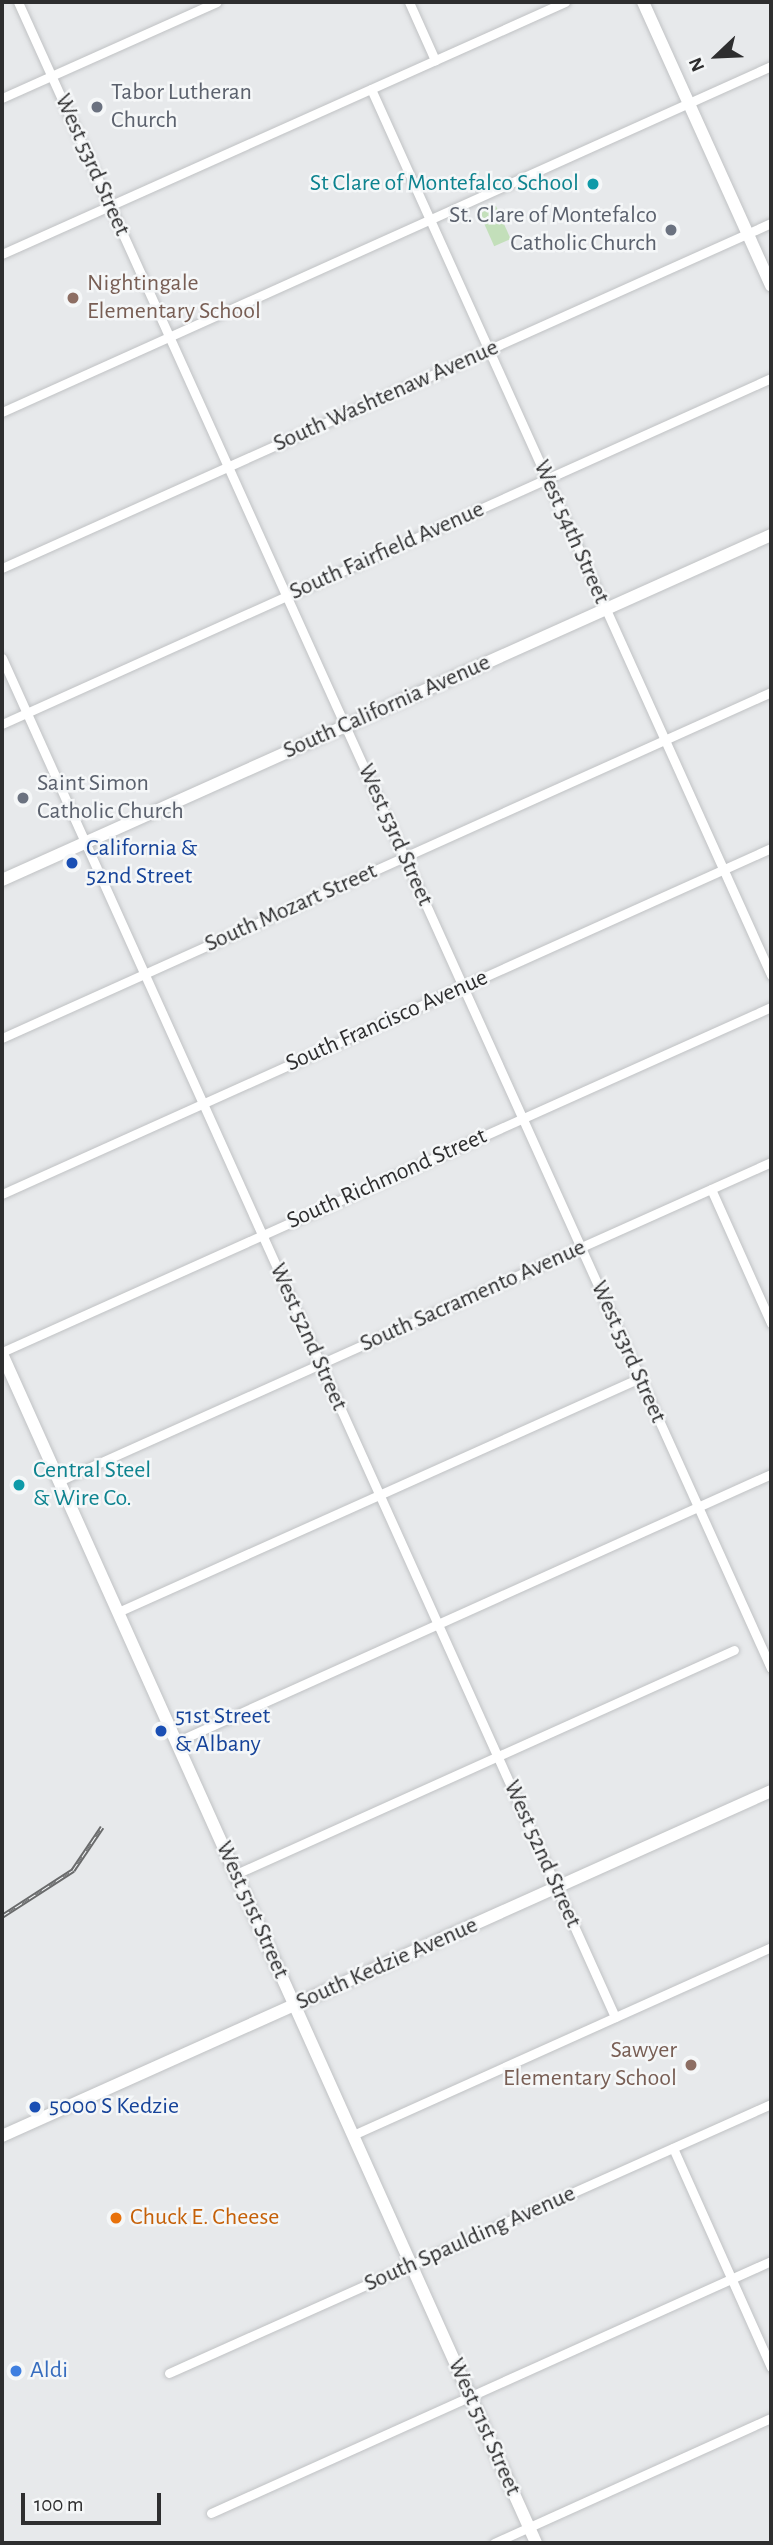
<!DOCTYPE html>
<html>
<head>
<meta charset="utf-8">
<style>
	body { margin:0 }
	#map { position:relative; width:773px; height:2545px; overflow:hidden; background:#e7e9eb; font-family:"Alegreya Sans",sans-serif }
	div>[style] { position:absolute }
	.green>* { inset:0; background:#c3dfba; transform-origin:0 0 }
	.roads { filter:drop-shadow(0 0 2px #c0c2c4) drop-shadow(0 0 2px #c0c2c4) }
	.street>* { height:9px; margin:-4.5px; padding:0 4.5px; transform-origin:4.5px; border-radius:4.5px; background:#fff }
	.secondary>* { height:12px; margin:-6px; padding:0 6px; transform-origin:6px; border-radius:6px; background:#fff }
	.rail>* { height:5px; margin-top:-2.5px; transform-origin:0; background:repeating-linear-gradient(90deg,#f5f7f8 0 8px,#6a6b6c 0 16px); box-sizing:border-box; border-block:2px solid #6a6b6c }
	.dots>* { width:19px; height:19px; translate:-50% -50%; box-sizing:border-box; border:4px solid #f5f7f8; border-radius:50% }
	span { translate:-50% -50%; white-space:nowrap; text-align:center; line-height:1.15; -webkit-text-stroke:5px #f5f7f8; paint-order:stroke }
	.worship-label { font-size:24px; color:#5b616d }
	.left { translate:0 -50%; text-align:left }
	.right { translate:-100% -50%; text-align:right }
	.street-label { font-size:24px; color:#2e2e2f }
	.culture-label { font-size:24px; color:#0d838f }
	.education-label { font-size:24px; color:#785e54 }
	.transit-label { font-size:24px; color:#164399 }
	.food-label { font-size:24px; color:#c56008 }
	.shop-label { font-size:24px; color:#366cbe }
	.frame { position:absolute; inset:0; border:4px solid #2e2e2f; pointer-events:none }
	.north { position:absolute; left:682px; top:21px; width:70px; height:70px; -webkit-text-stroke:5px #f5f7f8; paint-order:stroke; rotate:247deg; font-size:19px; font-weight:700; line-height:28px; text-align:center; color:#2e2e2f }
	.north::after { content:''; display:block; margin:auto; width:24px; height:32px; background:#2e2e2f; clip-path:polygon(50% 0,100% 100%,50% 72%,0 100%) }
	.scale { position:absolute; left:21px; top:2493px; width:140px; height:32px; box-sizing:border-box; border:4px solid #2e2e2f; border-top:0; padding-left:9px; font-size:21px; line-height:24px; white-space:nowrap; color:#2e2e2f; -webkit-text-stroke:5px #f5f7f8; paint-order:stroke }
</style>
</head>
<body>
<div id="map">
	<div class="green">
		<i style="left:496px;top:206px;width:36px;height:18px;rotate:66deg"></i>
	</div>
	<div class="roads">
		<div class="street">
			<i style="left:18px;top:2px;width:1828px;rotate:65.68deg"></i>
			<i style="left:409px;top:2px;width:64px;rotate:65.9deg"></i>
			<i style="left:371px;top:89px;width:972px;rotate:65.7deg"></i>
			<i style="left:2px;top:98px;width:235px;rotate:-24.1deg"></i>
			<i style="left:2px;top:254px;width:617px;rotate:-24.11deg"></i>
			<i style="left:2px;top:412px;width:843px;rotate:-24.22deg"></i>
			<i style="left:2px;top:568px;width:843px;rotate:-24.16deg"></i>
			<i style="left:2px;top:658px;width:1491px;rotate:65.72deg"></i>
			<i style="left:2px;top:724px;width:843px;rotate:-24.22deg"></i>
			<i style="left:2px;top:1038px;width:843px;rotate:-24.22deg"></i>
			<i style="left:711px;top:1189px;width:147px;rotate:65.9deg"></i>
			<i style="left:2px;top:1194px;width:843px;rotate:-24.22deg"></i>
			<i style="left:2px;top:1352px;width:843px;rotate:-24.16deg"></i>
			<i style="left:59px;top:1481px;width:780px;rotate:-24.13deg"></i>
			<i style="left:118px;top:1612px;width:572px;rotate:-24.15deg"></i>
			<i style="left:176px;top:1742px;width:653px;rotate:-24.25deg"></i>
			<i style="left:236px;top:1874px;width:546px;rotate:-24.22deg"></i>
			<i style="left:353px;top:2135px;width:458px;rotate:-24.2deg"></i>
			<i style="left:673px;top:2148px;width:240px;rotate:65.9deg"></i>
			<i style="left:169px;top:2373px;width:659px;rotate:-24.08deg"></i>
			<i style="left:211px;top:2513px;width:614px;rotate:-24.23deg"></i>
			<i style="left:494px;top:2543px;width:304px;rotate:-24.3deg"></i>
		</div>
		<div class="secondary">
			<i style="left:643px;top:2px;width:311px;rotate:65.7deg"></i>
			<i style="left:2px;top:880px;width:843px;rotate:-24.16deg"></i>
			<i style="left:2px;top:1354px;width:1303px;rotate:65.81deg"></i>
			<i style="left:2px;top:2136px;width:843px;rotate:-24.16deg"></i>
		</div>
	</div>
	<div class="rail">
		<i style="left:2px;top:1916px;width:85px;rotate:-32.9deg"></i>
		<i style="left:73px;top:1870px;width:52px;rotate:-56deg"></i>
	</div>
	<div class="dots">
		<i style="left:97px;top:107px;background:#6b7280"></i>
		<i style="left:593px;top:184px;background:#0f9aa8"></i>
		<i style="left:671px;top:230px;background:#6b7280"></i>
		<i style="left:73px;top:298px;background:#8d6e63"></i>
		<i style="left:23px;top:798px;background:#6b7280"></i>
		<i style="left:72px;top:863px;background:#1a4fb4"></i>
		<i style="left:19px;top:1485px;background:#0f9aa8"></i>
		<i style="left:161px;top:1731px;background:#1a4fb4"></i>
		<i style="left:691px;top:2065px;background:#8d6e63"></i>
		<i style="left:35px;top:2107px;background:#1a4fb4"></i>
		<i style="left:116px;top:2218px;background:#e8710a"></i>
		<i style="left:16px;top:2371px;background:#3f7fe0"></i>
	</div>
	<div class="worship-label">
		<span class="left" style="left:111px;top:107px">Tabor Lutheran<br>Church</span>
		<span class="right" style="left:657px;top:230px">St. Clare of Montefalco<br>Catholic Church</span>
		<span class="left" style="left:37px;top:798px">Saint Simon<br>Catholic Church</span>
	</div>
	<div class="street-label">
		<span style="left:92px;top:165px;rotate:66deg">West 53rd Street</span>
		<span style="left:386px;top:396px;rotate:-24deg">South Washtenaw Avenue</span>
		<span style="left:571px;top:532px;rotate:66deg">West 54th Street</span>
		<span style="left:387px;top:551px;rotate:-24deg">South Fairfield Avenue</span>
		<span style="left:387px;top:707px;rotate:-24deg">South California Avenue</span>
		<span style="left:395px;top:835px;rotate:66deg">West 53rd Street</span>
		<span style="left:291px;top:908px;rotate:-24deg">South Mozart Street</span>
		<span style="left:387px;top:1021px;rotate:-24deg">South Francisco Avenue</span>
		<span style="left:387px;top:1179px;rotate:-24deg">South Richmond Street</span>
		<span style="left:473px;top:1296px;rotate:-24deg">South Sacramento Avenue</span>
		<span style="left:308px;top:1337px;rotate:66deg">West 52nd Street</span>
		<span style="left:628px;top:1352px;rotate:66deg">West 53rd Street</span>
		<span style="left:542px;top:1854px;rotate:66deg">West 52nd Street</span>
		<span style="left:252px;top:1910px;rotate:66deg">West 51st Street</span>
		<span style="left:387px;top:1964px;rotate:-24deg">South Kedzie Avenue</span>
		<span style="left:470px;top:2239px;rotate:-24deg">South Spaulding Avenue</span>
		<span style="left:484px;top:2427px;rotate:66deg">West 51st Street</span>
	</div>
	<div class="culture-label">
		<span class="right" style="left:579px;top:184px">St Clare of Montefalco School</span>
		<span class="left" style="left:33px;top:1485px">Central Steel<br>&amp; Wire Co.</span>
	</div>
	<div class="education-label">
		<span class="left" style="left:87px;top:298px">Nightingale<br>Elementary School</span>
		<span class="right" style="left:677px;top:2065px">Sawyer<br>Elementary School</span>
	</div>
	<div class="transit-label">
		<span class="left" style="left:86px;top:863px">California &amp;<br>52nd Street</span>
		<span class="left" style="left:175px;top:1731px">51st Street<br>&amp; Albany</span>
		<span class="left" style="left:49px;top:2107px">5000 S Kedzie</span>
	</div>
	<div class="food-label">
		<span class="left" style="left:130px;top:2218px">Chuck E. Cheese</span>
	</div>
	<div class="shop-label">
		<span class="left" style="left:30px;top:2371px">Aldi</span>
	</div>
	<div class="frame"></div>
	<div class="north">N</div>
	<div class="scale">100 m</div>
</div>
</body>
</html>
